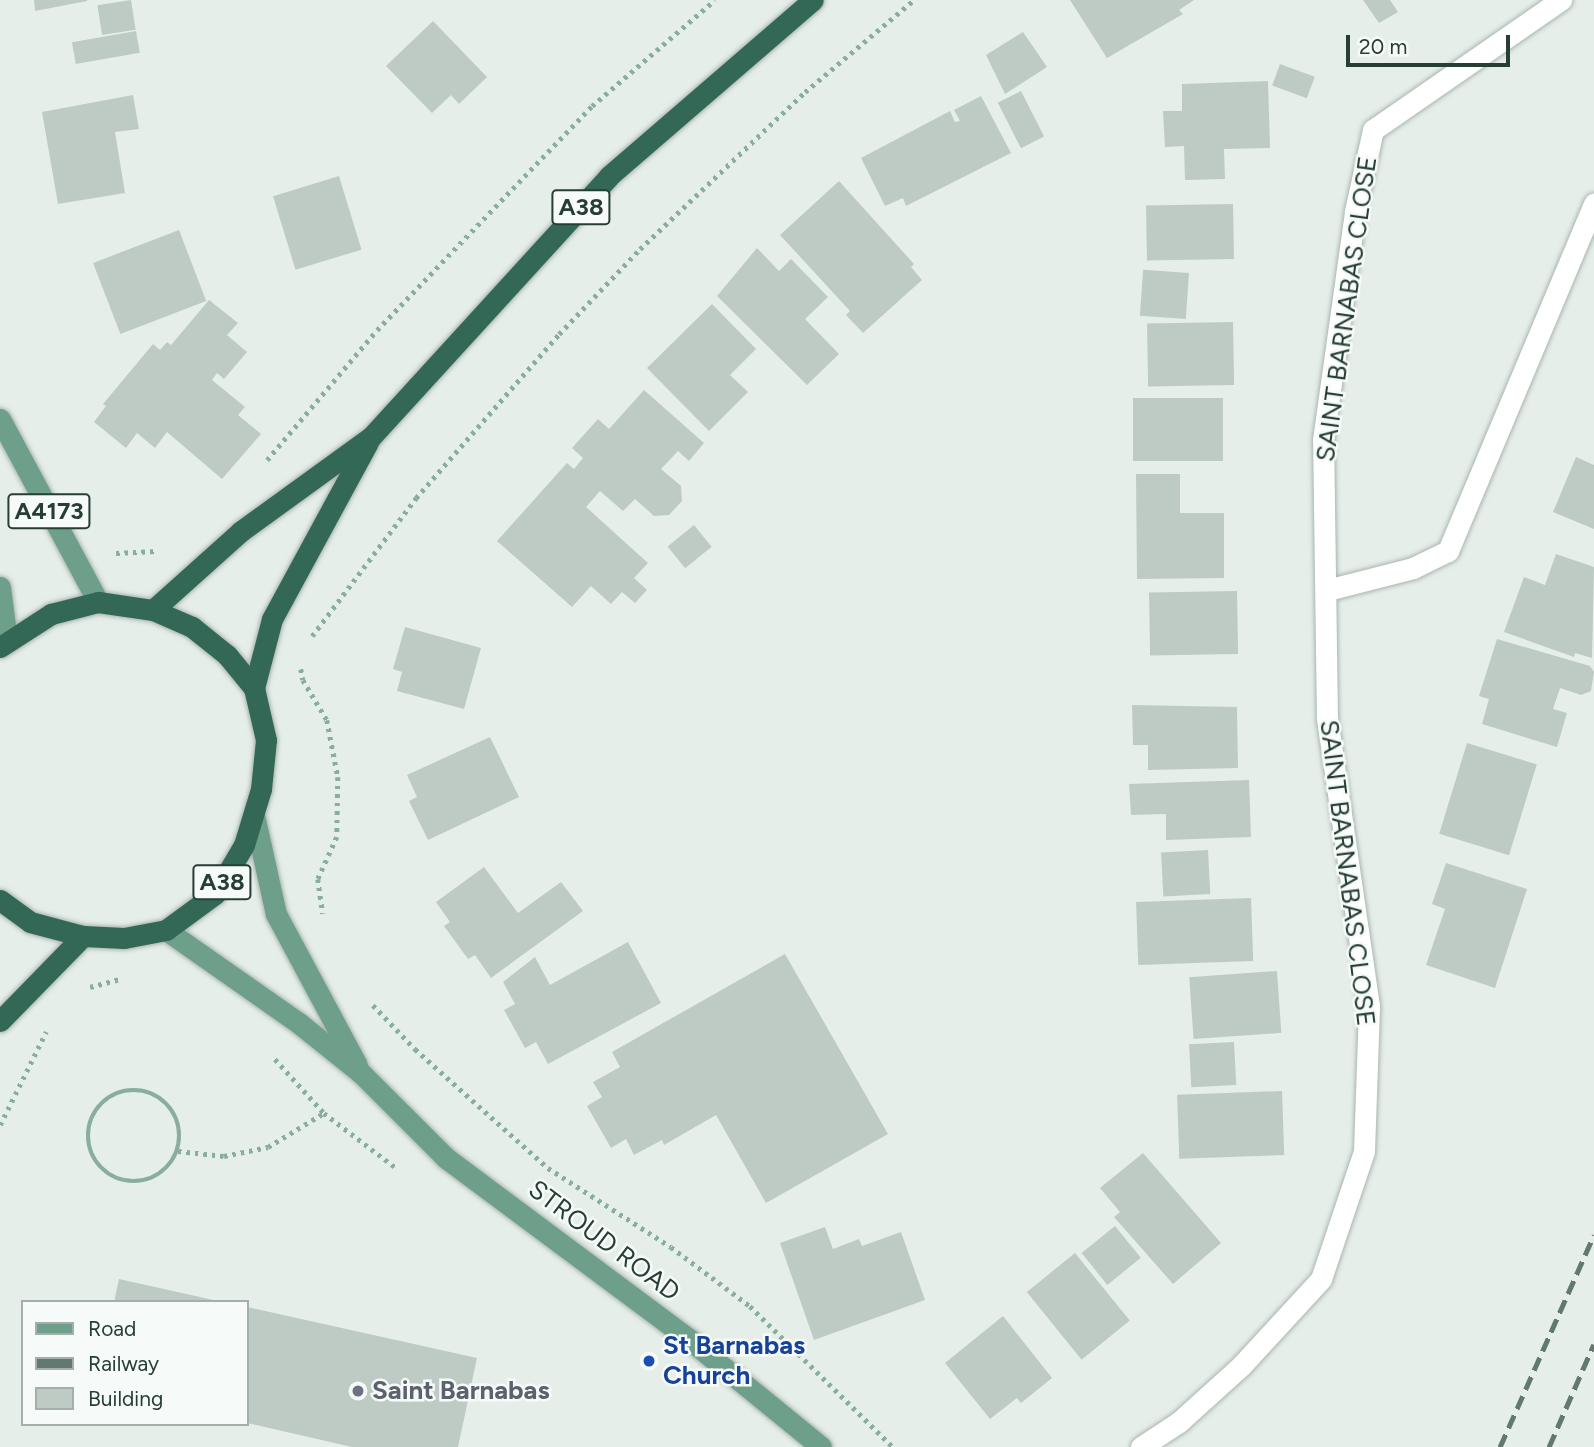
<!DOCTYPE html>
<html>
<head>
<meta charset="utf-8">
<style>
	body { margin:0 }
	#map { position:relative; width:1594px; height:1447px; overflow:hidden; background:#e6eee9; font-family:Figtree,sans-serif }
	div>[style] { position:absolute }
	.building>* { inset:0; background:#becbc4; transform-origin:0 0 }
	.path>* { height:4.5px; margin-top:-2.25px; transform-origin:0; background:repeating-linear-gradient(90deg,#89ae9d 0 3.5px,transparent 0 8.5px) }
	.path>.ring { margin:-2.25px; padding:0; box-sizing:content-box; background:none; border:4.5px solid #89ae9d; border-radius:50% }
	.roads { filter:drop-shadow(0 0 2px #a9b6af) drop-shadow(0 0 2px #a9b6af) }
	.minor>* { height:21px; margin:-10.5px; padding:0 10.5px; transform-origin:10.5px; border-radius:10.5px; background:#fff }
	.major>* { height:21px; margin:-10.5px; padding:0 10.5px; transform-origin:10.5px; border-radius:10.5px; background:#6e9f8b }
	.highway>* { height:21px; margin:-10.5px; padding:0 10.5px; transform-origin:10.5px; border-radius:10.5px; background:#346856 }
	.rail>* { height:5px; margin-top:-2.5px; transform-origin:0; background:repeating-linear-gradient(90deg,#61796f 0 14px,transparent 0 21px) }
	.dots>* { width:19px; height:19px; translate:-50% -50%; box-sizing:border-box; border:4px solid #f6faf8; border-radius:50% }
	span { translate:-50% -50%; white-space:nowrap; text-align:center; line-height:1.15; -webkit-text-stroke:5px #f6faf8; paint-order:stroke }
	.shield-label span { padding:2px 5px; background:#f6faf8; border:2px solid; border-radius:5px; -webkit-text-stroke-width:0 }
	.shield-label { font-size:24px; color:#263e34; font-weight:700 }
	.street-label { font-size:26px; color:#263e34 }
	.transit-label { font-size:26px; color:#164399; font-weight:700 }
	.left { translate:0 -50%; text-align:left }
	.worship-label { font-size:26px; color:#5b616d; font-weight:700 }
	.legend { position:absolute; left:21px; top:1300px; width:228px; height:126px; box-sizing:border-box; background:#f6faf8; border:2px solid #a3afaa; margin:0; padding:9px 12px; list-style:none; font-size:21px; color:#263e34 }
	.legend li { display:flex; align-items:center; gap:14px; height:35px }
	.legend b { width:35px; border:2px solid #a3afaa }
	.scale { position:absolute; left:1346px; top:35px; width:164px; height:32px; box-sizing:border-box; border:4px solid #263e34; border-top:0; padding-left:9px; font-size:21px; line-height:24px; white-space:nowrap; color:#263e34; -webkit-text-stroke:5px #f6faf8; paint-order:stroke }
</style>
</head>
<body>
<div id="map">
	<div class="building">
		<i style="clip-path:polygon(34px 0,87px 0,87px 1px,35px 11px)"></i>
		<i style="left:131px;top:0;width:30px;height:34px;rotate:81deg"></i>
		<i style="clip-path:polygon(1070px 0,1194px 0,1179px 10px,1183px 14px,1107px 58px)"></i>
		<i style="clip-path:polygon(1363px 0,1390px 0,1398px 12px,1379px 23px)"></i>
		<i style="clip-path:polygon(433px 21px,487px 77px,459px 104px,451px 95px,432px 113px,386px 66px)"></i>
		<i style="left:136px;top:31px;width:22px;height:65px;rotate:80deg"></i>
		<i style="clip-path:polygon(1023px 32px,1047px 67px,1005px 94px,986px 55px)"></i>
		<i style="left:1280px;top:64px;width:37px;height:23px;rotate:20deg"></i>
		<i style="clip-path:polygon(1268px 81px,1270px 148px,1224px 149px,1225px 179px,1185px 180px,1184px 146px,1165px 147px,1163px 111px,1182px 111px,1182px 84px)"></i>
		<i style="left:1021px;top:91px;width:51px;height:26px;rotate:63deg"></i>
		<i style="clip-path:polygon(133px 95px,139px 129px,115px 132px,125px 193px,58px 204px,42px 112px)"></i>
		<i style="clip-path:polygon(981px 96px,1011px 153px,906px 206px,903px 198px,885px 206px,861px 158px,950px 111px,955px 122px,960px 121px,954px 110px)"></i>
		<i style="left:339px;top:176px;width:77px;height:69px;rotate:73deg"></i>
		<i style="clip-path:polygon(839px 181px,914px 264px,911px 267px,922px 280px,863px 333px,846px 315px,850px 311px,780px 235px)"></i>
		<i style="left:1233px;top:204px;width:55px;height:87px;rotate:89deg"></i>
		<i style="left:179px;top:230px;width:76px;height:92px;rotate:69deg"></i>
		<i style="clip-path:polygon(757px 248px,779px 271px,791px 259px,828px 297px,805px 319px,839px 354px,807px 385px,717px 296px)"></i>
		<i style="left:1189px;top:273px;width:46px;height:46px;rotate:94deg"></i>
		<i style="clip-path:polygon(209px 300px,238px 323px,227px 335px,247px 352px,224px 379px,217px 373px,212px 380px,245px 407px,238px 415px,261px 434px,222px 479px,167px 432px,155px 448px,137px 433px,126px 448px,94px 422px,106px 406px,103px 404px,153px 344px,160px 350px,167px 342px,171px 345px)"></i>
		<i style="clip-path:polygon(712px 304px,756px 349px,730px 375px,748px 392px,709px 431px,647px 368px)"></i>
		<i style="left:1233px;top:322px;width:63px;height:86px;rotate:89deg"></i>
		<i style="clip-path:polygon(644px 390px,704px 443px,689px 461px,678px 451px,661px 469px,681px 486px,682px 501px,669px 515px,654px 516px,635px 499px,623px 511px,600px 491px,586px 507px,648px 563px,634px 578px,647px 590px,635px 603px,622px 592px,611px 604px,591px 586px,572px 607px,497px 541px,567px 463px,574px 469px,583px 458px,572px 448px,598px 419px,609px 429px)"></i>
		<i style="left:1223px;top:398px;width:63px;height:90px;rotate:90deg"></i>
		<i style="clip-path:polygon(1576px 457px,1594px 465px,1594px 529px,1553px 512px)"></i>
		<i style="clip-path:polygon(1136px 474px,1180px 474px,1180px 513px,1224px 513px,1224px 578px,1137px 579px)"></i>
		<i style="left:694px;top:525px;width:28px;height:34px;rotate:51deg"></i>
		<i style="clip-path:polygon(1556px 554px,1594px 567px,1592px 658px,1575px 653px,1574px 657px,1504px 632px,1524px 577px,1545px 585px)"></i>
		<i style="left:1237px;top:591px;width:63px;height:88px;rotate:89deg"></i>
		<i style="clip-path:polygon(405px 627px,481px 648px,464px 709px,397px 691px,402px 672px,393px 669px)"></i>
		<i style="clip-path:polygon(1497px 639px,1590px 666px,1594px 672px,1591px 691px,1581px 695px,1560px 688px,1553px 709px,1567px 713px,1557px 747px,1482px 724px,1489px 699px,1479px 696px)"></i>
		<i style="clip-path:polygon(1132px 705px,1237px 707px,1238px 768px,1148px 770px,1148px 745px,1133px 745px)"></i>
		<i style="clip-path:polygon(490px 737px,519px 797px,428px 840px,409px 801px,417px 797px,407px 775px)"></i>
		<i style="left:1467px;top:743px;width:73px;height:95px;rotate:17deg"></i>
		<i style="clip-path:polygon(1249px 780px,1251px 837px,1166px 840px,1166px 814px,1131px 815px,1129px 784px)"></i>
		<i style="left:1208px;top:850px;width:44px;height:47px;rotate:87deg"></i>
		<i style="clip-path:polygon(1446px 863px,1527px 889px,1495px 988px,1426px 965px,1445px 909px,1432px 904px)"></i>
		<i style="clip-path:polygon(484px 867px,518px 913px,561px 882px,583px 911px,491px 978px,475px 955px,468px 959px,444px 926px,450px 922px,436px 902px)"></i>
		<i style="left:1251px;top:898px;width:63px;height:115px;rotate:88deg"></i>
		<i style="clip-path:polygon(628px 942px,661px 1003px,548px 1064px,536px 1042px,525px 1048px,504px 1010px,515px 1004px,503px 982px,535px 957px,550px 985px)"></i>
		<i style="clip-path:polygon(785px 954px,888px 1134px,766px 1203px,716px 1115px,664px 1145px,662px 1140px,634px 1155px,626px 1139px,611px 1148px,587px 1106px,602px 1097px,593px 1082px,620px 1067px,612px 1052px)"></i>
		<i style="left:1277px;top:971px;width:62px;height:88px;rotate:86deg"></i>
		<i style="left:1234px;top:1042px;width:43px;height:45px;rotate:87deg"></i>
		<i style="left:1282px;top:1091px;width:64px;height:105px;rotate:88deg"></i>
		<i style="clip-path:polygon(1143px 1153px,1221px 1243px,1173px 1284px,1114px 1217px,1120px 1212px,1100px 1188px)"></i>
		<i style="left:1115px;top:1226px;width:41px;height:43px;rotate:51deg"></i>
		<i style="clip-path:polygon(825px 1227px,833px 1249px,859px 1239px,862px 1246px,901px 1232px,925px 1300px,814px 1340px,780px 1243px)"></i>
		<i style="left:1075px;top:1253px;width:87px;height:62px;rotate:51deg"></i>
		<i style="clip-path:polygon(119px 1279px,218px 1301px,218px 1302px,114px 1302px)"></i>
		<i style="clip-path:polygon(247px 1307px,477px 1358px,458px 1447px,352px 1447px,247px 1423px)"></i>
		<i style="clip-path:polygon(1003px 1316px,1052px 1378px,1021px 1403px,1017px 1398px,990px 1419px,945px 1363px)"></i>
	</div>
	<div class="path">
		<i style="left:267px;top:460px;width:170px;rotate:-49.8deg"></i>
		<i style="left:377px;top:330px;width:310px;rotate:-46.2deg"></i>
		<i style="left:592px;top:106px;width:162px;rotate:-40.8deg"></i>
		<i style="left:116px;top:553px;width:40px;rotate:-2.9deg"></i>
		<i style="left:312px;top:636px;width:173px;rotate:-53deg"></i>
		<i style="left:416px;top:498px;width:218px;rotate:-48.9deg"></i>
		<i style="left:559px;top:334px;width:117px;rotate:-46.4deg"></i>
		<i style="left:640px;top:249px;width:228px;rotate:-43.6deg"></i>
		<i style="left:805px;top:92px;width:143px;rotate:-40.2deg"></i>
		<i style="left:301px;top:669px;width:11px;rotate:80deg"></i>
		<i style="left:303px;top:680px;width:47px;rotate:59deg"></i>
		<i style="left:327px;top:720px;width:58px;rotate:79.1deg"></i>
		<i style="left:338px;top:777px;width:60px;rotate:91deg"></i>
		<i style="left:337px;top:837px;width:46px;rotate:114.3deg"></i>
		<i style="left:318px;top:879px;width:35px;rotate:82deg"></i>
		<i style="left:90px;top:987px;width:30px;rotate:-15deg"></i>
		<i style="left:373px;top:1005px;width:61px;rotate:46.3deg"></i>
		<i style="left:415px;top:1049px;width:178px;rotate:41.8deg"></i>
		<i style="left:548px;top:1168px;width:146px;rotate:32.7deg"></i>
		<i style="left:671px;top:1247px;width:99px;rotate:36.8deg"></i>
		<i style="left:750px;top:1306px;width:201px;rotate:44.6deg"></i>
		<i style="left:275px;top:1059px;width:73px;rotate:47.8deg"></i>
		<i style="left:324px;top:1113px;width:89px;rotate:37.3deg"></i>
		<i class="ring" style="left:88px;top:1090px;width:87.5px;height:87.5px"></i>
		<i style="left:0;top:1125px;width:104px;rotate:-63.7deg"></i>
		<i style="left:178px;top:1151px;width:46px;rotate:6.2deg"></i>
		<i style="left:224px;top:1156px;width:45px;rotate:-11.6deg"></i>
		<i style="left:268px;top:1147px;width:66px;rotate:-31.3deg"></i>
	</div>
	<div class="roads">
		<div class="minor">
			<i style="left:1327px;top:590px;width:89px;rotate:-14.3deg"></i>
			<i style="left:1413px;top:568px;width:39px;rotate:-26deg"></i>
			<i style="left:1448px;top:551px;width:377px;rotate:-67.2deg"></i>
			<i style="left:1141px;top:1447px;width:45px;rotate:-33.3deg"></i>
			<i style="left:1179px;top:1422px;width:85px;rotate:-42.1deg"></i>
			<i style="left:1242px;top:1365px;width:117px;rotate:-47.4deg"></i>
			<i style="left:1321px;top:1279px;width:135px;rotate:-71.4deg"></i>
			<i style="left:1364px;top:1151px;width:145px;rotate:-88deg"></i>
			<i style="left:1369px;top:1006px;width:290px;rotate:-98.3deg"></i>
			<i style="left:1327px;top:719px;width:279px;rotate:-90.8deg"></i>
			<i style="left:1323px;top:440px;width:231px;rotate:-82deg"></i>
			<i style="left:1355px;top:211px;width:83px;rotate:-77.5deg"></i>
			<i style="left:1373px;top:130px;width:229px;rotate:-34.7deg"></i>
		</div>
		<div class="major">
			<i style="left:0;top:419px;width:208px;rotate:61.8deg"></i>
			<i style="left:0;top:587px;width:54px;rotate:82.6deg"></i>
			<i style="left:254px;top:815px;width:101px;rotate:77.5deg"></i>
			<i style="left:276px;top:914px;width:171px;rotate:61.8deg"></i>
			<i style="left:166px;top:930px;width:164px;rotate:35deg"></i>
			<i style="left:300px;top:1024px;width:78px;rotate:38.8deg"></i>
			<i style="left:361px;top:1073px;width:120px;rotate:45deg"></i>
			<i style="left:446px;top:1158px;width:304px;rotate:36.7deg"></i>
			<i style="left:690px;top:1340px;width:169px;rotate:39.2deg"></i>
		</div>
		<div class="highway">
			<i style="left:153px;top:610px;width:118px;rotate:-41.9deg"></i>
			<i style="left:241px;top:531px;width:160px;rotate:-35.9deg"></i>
			<i style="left:371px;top:437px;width:353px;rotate:-47.6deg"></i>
			<i style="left:609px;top:176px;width:269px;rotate:-40.8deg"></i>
			<i style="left:0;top:647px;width:61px;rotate:-32.9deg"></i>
			<i style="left:51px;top:614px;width:49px;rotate:-14.3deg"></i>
			<i style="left:98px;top:602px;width:56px;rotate:8.3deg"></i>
			<i style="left:153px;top:610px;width:43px;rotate:23.6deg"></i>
			<i style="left:192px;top:627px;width:45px;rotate:38.7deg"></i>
			<i style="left:227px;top:655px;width:43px;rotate:50.7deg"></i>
			<i style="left:0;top:900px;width:37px;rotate:36deg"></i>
			<i style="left:30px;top:922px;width:55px;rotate:14.8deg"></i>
			<i style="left:83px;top:936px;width:41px;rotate:2.8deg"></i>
			<i style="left:124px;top:938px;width:43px;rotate:-10.8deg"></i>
			<i style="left:166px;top:930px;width:61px;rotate:-36.3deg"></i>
			<i style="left:215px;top:894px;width:57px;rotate:-59.4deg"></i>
			<i style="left:244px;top:845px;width:59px;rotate:-73.1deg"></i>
			<i style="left:261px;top:789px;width:49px;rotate:-84.2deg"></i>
			<i style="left:266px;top:740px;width:53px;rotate:-103deg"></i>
			<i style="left:254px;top:688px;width:71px;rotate:-75.4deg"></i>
			<i style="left:272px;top:619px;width:201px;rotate:-61.5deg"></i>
			<i style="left:0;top:1021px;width:119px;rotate:-45.7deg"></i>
		</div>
	</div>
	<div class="rail">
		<i style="left:1500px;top:1447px;width:232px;rotate:-66.1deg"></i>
		<i style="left:1549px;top:1447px;width:112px;rotate:-66.4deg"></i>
	</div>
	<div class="dots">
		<i style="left:649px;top:1361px;background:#1a4fb4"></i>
		<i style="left:358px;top:1391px;background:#6b7280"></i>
	</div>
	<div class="shield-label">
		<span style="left:581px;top:207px">A38</span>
		<span style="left:49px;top:511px">A4173</span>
		<span style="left:222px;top:882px">A38</span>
	</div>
	<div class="street-label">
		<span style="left:1347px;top:309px;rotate:-82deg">SAINT BARNABAS CLOSE</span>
		<span style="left:1347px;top:873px;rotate:83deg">SAINT BARNABAS CLOSE</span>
		<span style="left:604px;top:1241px;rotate:37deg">STROUD ROAD</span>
	</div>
	<div class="transit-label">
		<span class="left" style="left:663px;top:1361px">St Barnabas<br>Church</span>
	</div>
	<div class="worship-label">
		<span class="left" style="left:372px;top:1391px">Saint Barnabas</span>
	</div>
	<ul class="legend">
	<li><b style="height:9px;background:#6e9f8b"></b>Road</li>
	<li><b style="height:9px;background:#61796f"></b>Railway</li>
	<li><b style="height:19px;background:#becbc4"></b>Building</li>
	</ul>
	<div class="scale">20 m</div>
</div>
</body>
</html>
